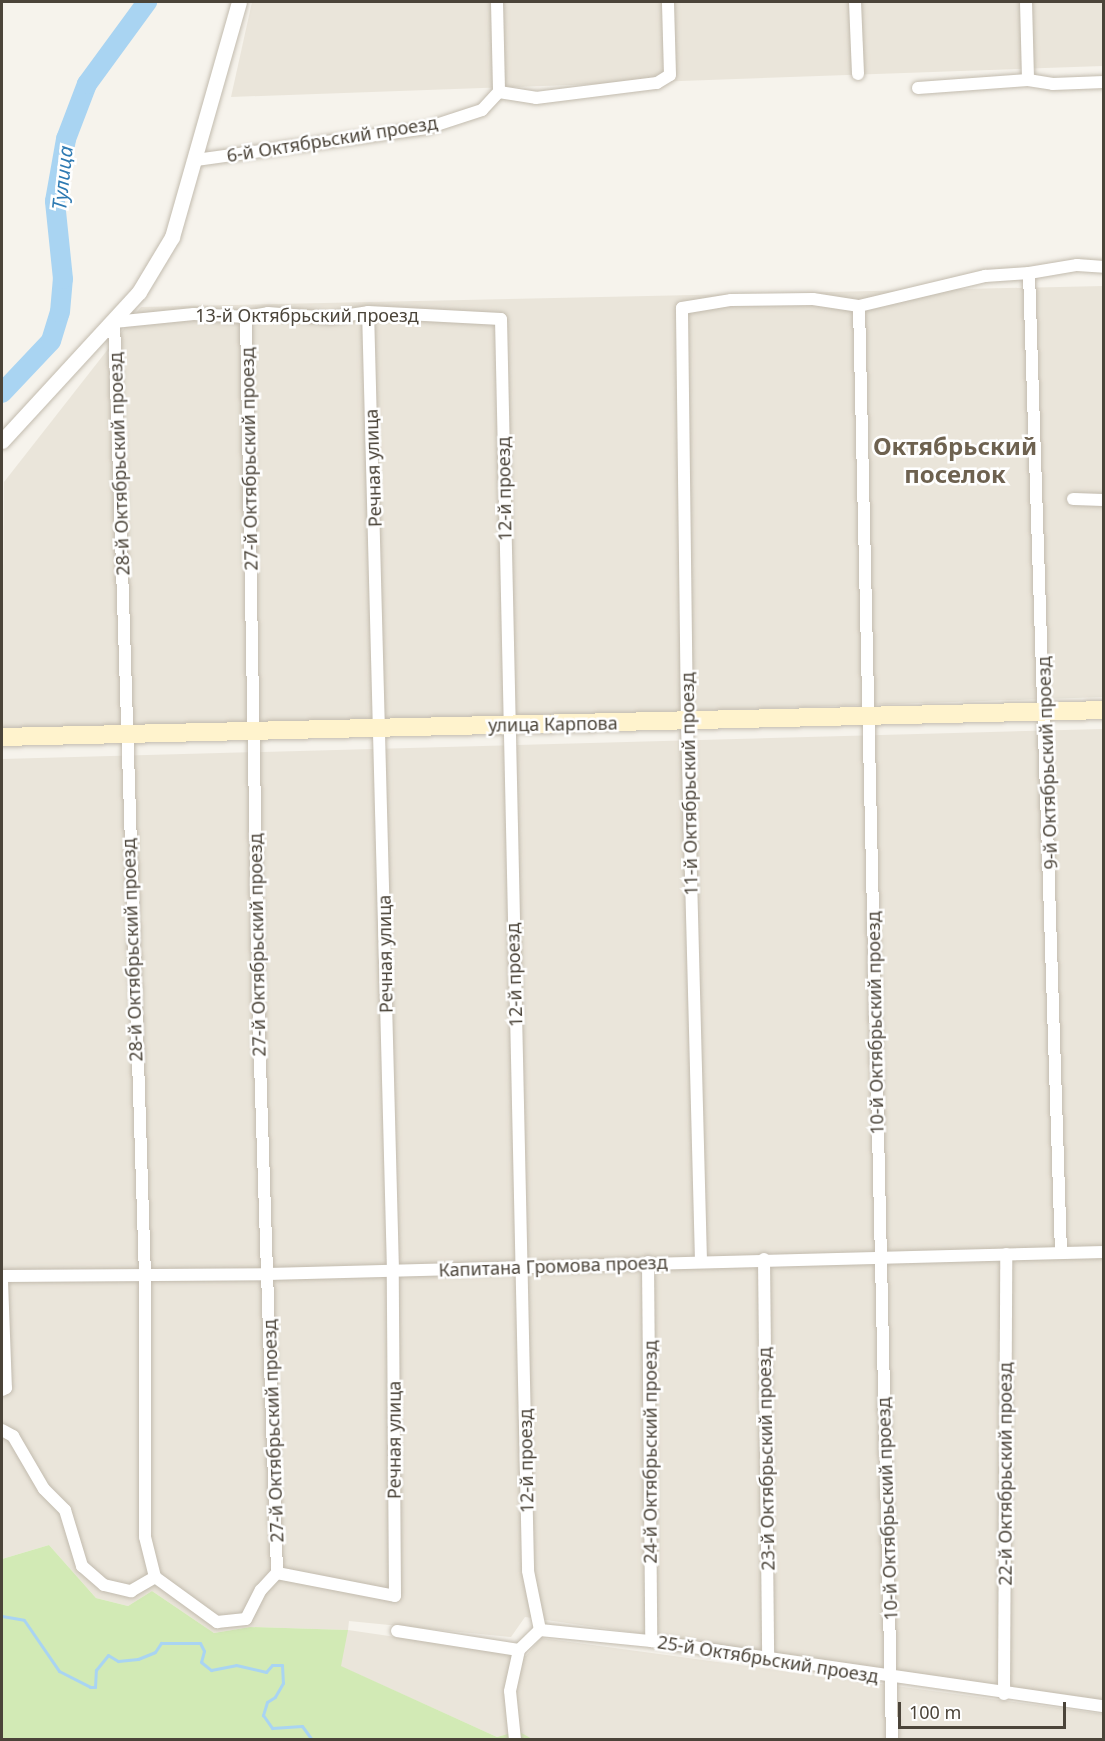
<!DOCTYPE html>
<html>
<head>
<meta charset="utf-8">
<style>
	body { margin:0 }
	#map { position:relative; width:1105px; height:1741px; overflow:hidden; background:#f6f3ec; font-family:"Noto Sans",sans-serif }
	div>[style] { position:absolute }
	.residential>* { inset:0; background:#eae5da }
	.green>* { inset:0; background:#d2eab5 }
	.stream>* { height:3px; margin:-1.5px; padding:0 1.5px; transform-origin:1.5px; border-radius:1.5px; background:#a9d4f2 }
	.river>* { height:20px; margin:-10px; padding:0 10px; transform-origin:10px; border-radius:10px; background:#a9d4f2 }
	.roads { filter:drop-shadow(0 0 2px #c2bbae) drop-shadow(0 0 2px #c2bbae) }
	.minor>* { height:12px; margin:-6px; padding:0 6px; transform-origin:6px; border-radius:6px; background:#fff }
	.tertiary>* { height:15px; margin:-7.5px; padding:0 7.5px; transform-origin:7.5px; border-radius:7.5px; background:#fff }
	.secondary>* { height:18px; margin:-9px; padding:0 9px; transform-origin:9px; border-radius:9px; background:#fff3cd }
	span { translate:-50% -50%; white-space:nowrap; text-align:center; line-height:1.15; -webkit-text-stroke:5px #fff; paint-order:stroke }
	.street-label { font-size:18px; color:#4b4439 }
	.water-label { font-size:20px; color:#2e7ab2; font-style:italic }
	.district-label { font-size:24px; color:#6e6250; font-weight:700 }
	.frame { position:absolute; inset:0; border:3px solid #4b4439; pointer-events:none }
	.scale { position:absolute; left:898px; top:1702px; width:168px; height:27px; box-sizing:border-box; border:3px solid #4b4439; border-top:0; padding-left:8px; font-size:18px; line-height:21px; white-space:nowrap; color:#4b4439; -webkit-text-stroke:4px #fff; paint-order:stroke }
</style>
</head>
<body>
<div id="map">
	<div class="residential">
		<i style="clip-path:polygon(252px 2px,1103px 2px,1103px 66px,231px 97px)"></i>
		<i style="clip-path:polygon(1103px 286px,1103px 697px,2px 734px,4px 482px,141px 307px)"></i>
		<i style="clip-path:polygon(1103px 729px,1103px 1700px,525px 1617px,511px 1637px,349px 1621px,348px 1630px,526px 1656px,541px 1638px,1103px 1714px,1103px 1739px,532px 1740px,518px 1731px,497px 1737px,340px 1666px,347px 1630px,250px 1627px,214px 1633px,152px 1591px,128px 1606px,96px 1598px,49px 1545px,2px 1559px,2px 759px)"></i>
	</div>
	<div class="green">
		<i style="clip-path:polygon(49px 1545px,96px 1598px,128px 1606px,152px 1591px,214px 1633px,250px 1627px,348px 1630px,341px 1666px,497px 1737px,518px 1731px,532px 1739px,2px 1740px,2px 1559px)"></i>
	</div>
	<div class="stream">
		<i style="left:2px;top:1616px;width:22px;rotate:10deg"></i>
		<i style="left:24px;top:1620px;width:62px;rotate:55.5deg"></i>
		<i style="left:59px;top:1671px;width:35px;rotate:27deg"></i>
		<i style="left:90px;top:1687px;width:5px"></i>
		<i style="left:95px;top:1687px;width:17px;rotate:-87deg"></i>
		<i style="left:96px;top:1670px;width:19px;rotate:-51deg"></i>
		<i style="left:108px;top:1655px;width:12px;rotate:31deg"></i>
		<i style="left:118px;top:1661px;width:20px;rotate:-6deg"></i>
		<i style="left:138px;top:1659px;width:18px;rotate:-22deg"></i>
		<i style="left:155px;top:1652px;width:11px;rotate:-56deg"></i>
		<i style="left:161px;top:1643px;width:39px"></i>
		<i style="left:200px;top:1643px;width:9px;rotate:63deg"></i>
		<i style="left:204px;top:1651px;width:11px;rotate:105deg"></i>
		<i style="left:201px;top:1662px;width:13px;rotate:39deg"></i>
		<i style="left:211px;top:1670px;width:25px;rotate:-11deg"></i>
		<i style="left:236px;top:1665px;width:31px;rotate:13deg"></i>
		<i style="left:266px;top:1672px;width:9px;rotate:-49deg"></i>
		<i style="left:272px;top:1665px;width:10px"></i>
		<i style="left:282px;top:1665px;width:18px;rotate:87deg"></i>
		<i style="left:283px;top:1683px;width:16px;rotate:120deg"></i>
		<i style="left:275px;top:1697px;width:9px;rotate:148deg"></i>
		<i style="left:267px;top:1702px;width:14px;rotate:107deg"></i>
		<i style="left:263px;top:1715px;width:16px;rotate:55deg"></i>
		<i style="left:272px;top:1728px;width:30px;rotate:-4deg"></i>
		<i style="left:302px;top:1726px;width:17px;rotate:54deg"></i>
	</div>
	<div class="river">
		<i style="left:2px;top:393px;width:71px;rotate:-46.7deg"></i>
		<i style="left:51px;top:341px;width:30px;rotate:-73deg"></i>
		<i style="left:60px;top:312px;width:33px;rotate:-85deg"></i>
		<i style="left:63px;top:279px;width:78px;rotate:-95.9deg"></i>
		<i style="left:55px;top:201px;width:63px;rotate:-79.9deg"></i>
		<i style="left:66px;top:139px;width:59px;rotate:-69.1deg"></i>
		<i style="left:87px;top:84px;width:102px;rotate:-53.8deg"></i>
	</div>
	<div class="roads">
		<div class="minor">
			<i style="left:497px;top:2px;width:90px;rotate:88.7deg"></i>
			<i style="left:855px;top:2px;width:72px;rotate:87.6deg"></i>
			<i style="left:1026px;top:2px;width:78px;rotate:88.5deg"></i>
			<i style="left:918px;top:88px;width:110px;rotate:-4.2deg"></i>
			<i style="left:1028px;top:80px;width:25px;rotate:9deg"></i>
			<i style="left:1053px;top:84px;width:51px;rotate:-2.2deg"></i>
			<i style="left:196px;top:160px;width:233px;rotate:-7.9deg"></i>
			<i style="left:427px;top:128px;width:58px;rotate:-18.1deg"></i>
			<i style="left:482px;top:110px;width:25px;rotate:-47deg"></i>
			<i style="left:499px;top:92px;width:37px;rotate:9deg"></i>
			<i style="left:536px;top:98px;width:122px;rotate:-7.1deg"></i>
			<i style="left:657px;top:83px;width:15px;rotate:-32deg"></i>
			<i style="left:670px;top:75px;width:73px;rotate:-91.6deg"></i>
			<i style="left:1029px;top:273px;width:980px;rotate:88.13deg"></i>
			<i style="left:859px;top:306px;width:1434px;rotate:88.68deg"></i>
			<i style="left:246px;top:317px;width:715px;rotate:88.96deg"></i>
			<i style="left:259px;top:1032px;width:541px;rotate:88.09deg"></i>
			<i style="left:1073px;top:499px;width:31px;rotate:2deg"></i>
			<i style="left:764px;top:1259px;width:400px;rotate:89.4deg"></i>
			<i style="left:701px;top:1261px;width:539px;rotate:-91.49deg"></i>
			<i style="left:687px;top:722px;width:414px;rotate:-90.7deg"></i>
			<i style="left:682px;top:308px;width:50px;rotate:-9.3deg"></i>
			<i style="left:731px;top:300px;width:82px;rotate:-0.7deg"></i>
			<i style="left:813px;top:299px;width:47px;rotate:8.7deg"></i>
			<i style="left:859px;top:306px;width:130px;rotate:-13.4deg"></i>
			<i style="left:985px;top:276px;width:44px;rotate:-3.9deg"></i>
			<i style="left:1029px;top:273px;width:49px;rotate:-9.5deg"></i>
			<i style="left:1077px;top:265px;width:27px;rotate:4deg"></i>
			<i style="left:648px;top:1262px;width:379px;rotate:89.5deg"></i>
			<i style="left:2px;top:1276px;width:266px;rotate:-0.4deg"></i>
			<i style="left:268px;top:1274px;width:836px;rotate:-1.51deg"></i>
			<i style="left:2px;top:1281px;width:107px;rotate:87.9deg"></i>
			<i style="left:6px;top:1388px;width:4px;rotate:153deg"></i>
			<i style="left:2px;top:1430px;width:13px;rotate:29deg"></i>
			<i style="left:13px;top:1436px;width:61px;rotate:59.7deg"></i>
			<i style="left:44px;top:1489px;width:30px;rotate:45deg"></i>
			<i style="left:65px;top:1510px;width:59px;rotate:73.1deg"></i>
			<i style="left:82px;top:1566px;width:29px;rotate:41deg"></i>
			<i style="left:104px;top:1585px;width:28px;rotate:13deg"></i>
			<i style="left:131px;top:1591px;width:28px;rotate:-30deg"></i>
			<i style="left:277px;top:1573px;width:120px;rotate:11deg"></i>
			<i style="left:395px;top:1596px;width:325px;rotate:-90.4deg"></i>
			<i style="left:393px;top:1271px;width:959px;rotate:-91.49deg"></i>
			<i style="left:155px;top:1577px;width:41px;rotate:-104deg"></i>
			<i style="left:145px;top:1537px;width:261px;rotate:-90deg"></i>
			<i style="left:145px;top:1276px;width:955px;rotate:-91.86deg"></i>
			<i style="left:114px;top:322px;width:80px;rotate:-5.7deg"></i>
			<i style="left:194px;top:314px;width:52px;rotate:3.3deg"></i>
			<i style="left:246px;top:317px;width:22px;rotate:-10deg"></i>
			<i style="left:268px;top:313px;width:62px;rotate:4.6deg"></i>
			<i style="left:330px;top:318px;width:38px;rotate:-9deg"></i>
			<i style="left:368px;top:312px;width:133px;rotate:3deg"></i>
			<i style="left:501px;top:319px;width:1252px;rotate:88.76deg"></i>
			<i style="left:528px;top:1571px;width:60px;rotate:78.5deg"></i>
			<i style="left:155px;top:1577px;width:77px;rotate:36deg"></i>
			<i style="left:217px;top:1622px;width:29px;rotate:-6deg"></i>
			<i style="left:246px;top:1619px;width:33px;rotate:-63deg"></i>
			<i style="left:261px;top:1590px;width:23px;rotate:-47deg"></i>
			<i style="left:540px;top:1630px;width:112px;rotate:5.7deg"></i>
			<i style="left:651px;top:1641px;width:458px;rotate:8.2deg"></i>
			<i style="left:397px;top:1631px;width:123px;rotate:8.9deg"></i>
			<i style="left:1004px;top:1694px;width:440px;rotate:-89.7deg"></i>
			<i style="left:515px;top:1740px;width:49px;rotate:-95.8deg"></i>
			<i style="left:510px;top:1691px;width:42px;rotate:-77.6deg"></i>
			<i style="left:519px;top:1650px;width:29px;rotate:-44deg"></i>
		</div>
		<div class="tertiary">
			<i style="left:2px;top:441px;width:202px;rotate:-47.4deg"></i>
			<i style="left:139px;top:292px;width:64px;rotate:-59deg"></i>
			<i style="left:172px;top:237px;width:244px;rotate:-74.1deg"></i>
		</div>
		<div class="secondary">
			<i style="left:2px;top:737px;width:1102px;rotate:-1.4deg"></i>
		</div>
	</div>
	<div class="street-label">
		<span style="left:332px;top:139px;rotate:-9deg">6-й Октябрьский проезд</span>
		<span style="left:307px;top:315px">13-й Октябрьский проезд</span>
		<span style="left:249px;top:459px;rotate:-91deg">27-й Октябрьский проезд</span>
		<span style="left:119px;top:464px;rotate:-92deg">28-й Октябрьский проезд</span>
		<span style="left:373px;top:468px;rotate:-92deg">Речная улица</span>
		<span style="left:504px;top:489px;rotate:-91deg">12-й проезд</span>
		<span style="left:553px;top:724px;rotate:-1deg">улица Карпова</span>
		<span style="left:1047px;top:763px;rotate:-92deg">9-й Октябрьский проезд</span>
		<span style="left:689px;top:784px;rotate:-91deg">11-й Октябрьский проезд</span>
		<span style="left:257px;top:945px;rotate:-91deg">27-й Октябрьский проезд</span>
		<span style="left:132px;top:950px;rotate:-92deg">28-й Октябрьский проезд</span>
		<span style="left:385px;top:954px;rotate:-91deg">Речная улица</span>
		<span style="left:514px;top:975px;rotate:-92deg">12-й проезд</span>
		<span style="left:875px;top:1023px;rotate:-91deg">10-й Октябрьский проезд</span>
		<span style="left:553px;top:1266px;rotate:-2deg">Капитана Громова проезд</span>
		<span style="left:273px;top:1431px;rotate:-92deg">27-й Октябрьский проезд</span>
		<span style="left:394px;top:1440px;rotate:-90deg">Речная улица</span>
		<span style="left:650px;top:1452px;rotate:-90deg">24-й Октябрьский проезд</span>
		<span style="left:766px;top:1459px;rotate:-91deg">23-й Октябрьский проезд</span>
		<span style="left:526px;top:1461px;rotate:-91deg">12-й проезд</span>
		<span style="left:1005px;top:1474px;rotate:-90deg">22-й Октябрьский проезд</span>
		<span style="left:887px;top:1509px;rotate:-92deg">10-й Октябрьский проезд</span>
		<span style="left:768px;top:1659px;rotate:9deg">25-й Октябрьский проезд</span>
	</div>
	<div class="water-label">
		<span style="left:62px;top:178px;rotate:-84deg">Тулица</span>
	</div>
	<div class="district-label">
		<span style="left:955px;top:460px">Октябрьский<br>поселок</span>
	</div>
	<div class="frame"></div>
	<div class="scale">100 m</div>
</div>
</body>
</html>
